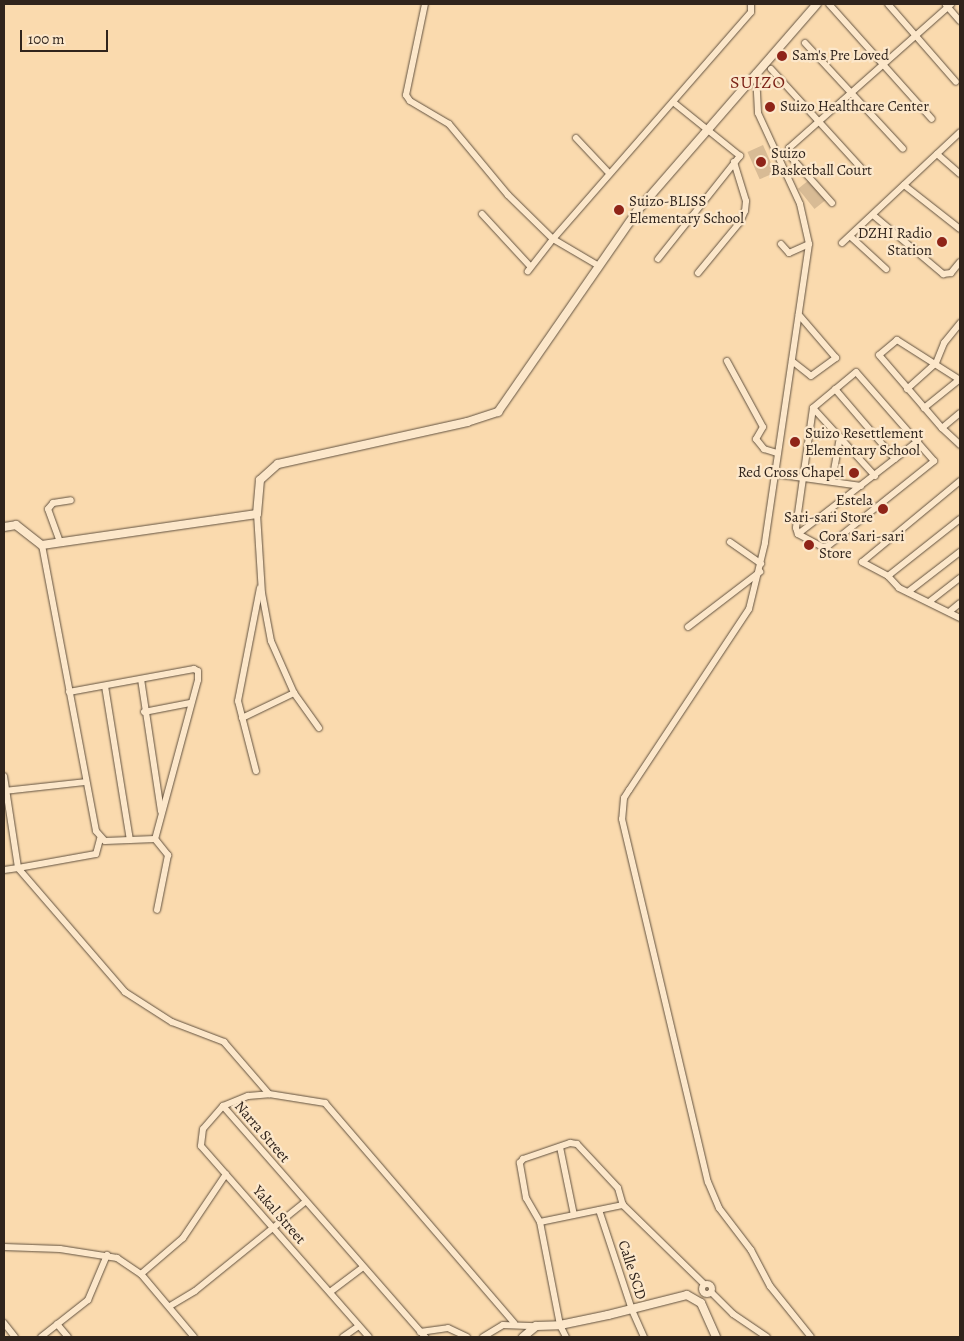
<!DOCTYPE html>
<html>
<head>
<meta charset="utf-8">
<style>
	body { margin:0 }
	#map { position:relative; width:964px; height:1341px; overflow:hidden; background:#fadaae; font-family:Alegreya,serif }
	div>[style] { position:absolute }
	.green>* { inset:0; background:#d8bb95; transform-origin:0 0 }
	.roads { filter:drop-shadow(0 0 1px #625240) drop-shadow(0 0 1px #625240) }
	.minor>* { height:6px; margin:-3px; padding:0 3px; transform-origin:3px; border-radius:3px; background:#fce7ca }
	.minor>.ring { margin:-3px; padding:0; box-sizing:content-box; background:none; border:6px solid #fce7ca; border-radius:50% }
	.tertiary>* { height:8px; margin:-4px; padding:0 4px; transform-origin:4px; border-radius:4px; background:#fce7ca }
	.dots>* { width:14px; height:14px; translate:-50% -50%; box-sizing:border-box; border:2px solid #fce7ca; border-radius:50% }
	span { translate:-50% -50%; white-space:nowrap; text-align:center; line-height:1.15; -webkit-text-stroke:4.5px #fce7ca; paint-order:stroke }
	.poi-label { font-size:15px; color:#30241c }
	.left { translate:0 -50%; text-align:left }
	.right { translate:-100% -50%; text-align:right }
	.street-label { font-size:15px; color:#30241c }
	.quarter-label { font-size:18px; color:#7a1f14; letter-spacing:1px }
	.frame { position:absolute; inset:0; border:5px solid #30241c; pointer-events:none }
	.scale { position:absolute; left:20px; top:30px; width:88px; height:22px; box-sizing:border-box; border:2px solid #30241c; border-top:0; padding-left:6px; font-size:15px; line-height:18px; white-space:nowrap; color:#30241c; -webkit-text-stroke:4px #fce7ca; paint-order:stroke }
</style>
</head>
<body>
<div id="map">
	<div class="green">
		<i style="left:763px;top:145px;width:30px;height:17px;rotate:66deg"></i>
		<i style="left:809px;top:180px;width:26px;height:14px;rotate:51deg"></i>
	</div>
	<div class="roads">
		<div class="minor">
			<i style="left:425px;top:4px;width:93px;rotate:101.8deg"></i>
			<i style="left:406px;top:95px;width:7px;rotate:56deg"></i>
			<i style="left:410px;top:101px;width:45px;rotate:30.5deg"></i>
			<i style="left:449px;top:124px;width:92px;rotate:50.3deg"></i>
			<i style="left:508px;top:195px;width:63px;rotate:44.4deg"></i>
			<i style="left:553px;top:239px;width:41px;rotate:128deg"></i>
			<i style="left:829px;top:4px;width:154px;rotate:48.2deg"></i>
			<i style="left:888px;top:4px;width:103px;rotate:48.9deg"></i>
			<i style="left:946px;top:5px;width:21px;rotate:49deg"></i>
			<i style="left:805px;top:43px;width:144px;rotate:47.2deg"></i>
			<i style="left:771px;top:69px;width:137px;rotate:47.7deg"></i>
			<i style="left:756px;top:73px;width:40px;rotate:87.1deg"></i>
			<i style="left:758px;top:113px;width:100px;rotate:65.2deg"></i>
			<i style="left:800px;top:204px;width:41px;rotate:77.3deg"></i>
			<i style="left:809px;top:244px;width:302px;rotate:98.4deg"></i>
			<i style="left:765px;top:543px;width:68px;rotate:103.6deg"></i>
			<i style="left:749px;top:609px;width:217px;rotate:123.5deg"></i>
			<i style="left:629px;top:790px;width:9px;rotate:122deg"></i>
			<i style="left:624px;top:798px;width:21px;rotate:95deg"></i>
			<i style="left:622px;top:819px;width:373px;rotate:76.7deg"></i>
			<i style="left:708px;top:1182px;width:28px;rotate:67deg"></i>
			<i style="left:719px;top:1208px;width:53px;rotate:52.7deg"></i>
			<i style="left:751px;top:1250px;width:41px;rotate:62.2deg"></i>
			<i style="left:770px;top:1286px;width:65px;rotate:51.2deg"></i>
			<i style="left:576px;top:138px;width:48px;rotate:46.7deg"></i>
			<i style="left:937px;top:154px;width:30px;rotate:41deg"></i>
			<i style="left:904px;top:185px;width:71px;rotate:38.2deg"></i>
			<i style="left:832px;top:203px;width:63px;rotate:-131.8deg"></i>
			<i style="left:790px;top:156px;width:8px;rotate:-97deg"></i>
			<i style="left:789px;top:148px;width:217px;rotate:-41.6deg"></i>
			<i style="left:482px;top:214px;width:71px;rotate:47.3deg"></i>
			<i style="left:873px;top:215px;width:92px;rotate:40.1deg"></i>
			<i style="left:943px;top:274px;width:8px;rotate:-7deg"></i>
			<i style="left:951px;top:273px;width:14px;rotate:-51deg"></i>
			<i style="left:850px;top:236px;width:49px;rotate:42.5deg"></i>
			<i style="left:842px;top:243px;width:162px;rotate:-43.2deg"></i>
			<i style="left:781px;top:244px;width:12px;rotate:48deg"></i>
			<i style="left:789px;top:253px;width:22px;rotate:-24deg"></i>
			<i style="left:658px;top:259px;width:132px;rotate:-51.5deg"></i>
			<i style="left:740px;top:156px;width:86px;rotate:-141.1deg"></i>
			<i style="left:599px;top:266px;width:53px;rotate:-149.6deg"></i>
			<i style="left:553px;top:239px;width:301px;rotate:-48.9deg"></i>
			<i style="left:751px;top:12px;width:8px;rotate:-90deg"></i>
			<i style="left:698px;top:273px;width:66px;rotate:-50.5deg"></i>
			<i style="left:740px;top:222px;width:12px;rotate:-66deg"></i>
			<i style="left:745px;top:211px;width:10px;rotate:-84deg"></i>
			<i style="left:746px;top:201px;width:41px;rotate:-107.1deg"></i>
			<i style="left:727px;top:361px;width:75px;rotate:61.4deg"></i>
			<i style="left:763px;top:427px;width:14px;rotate:120deg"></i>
			<i style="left:756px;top:439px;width:13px;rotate:51deg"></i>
			<i style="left:764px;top:449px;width:14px;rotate:17deg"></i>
			<i style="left:792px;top:361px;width:24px;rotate:38deg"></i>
			<i style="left:811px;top:376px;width:31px;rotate:-36deg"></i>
			<i style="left:836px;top:358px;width:57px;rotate:-130.7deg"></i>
			<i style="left:960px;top:380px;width:75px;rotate:-147.6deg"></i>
			<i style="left:897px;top:340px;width:23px;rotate:140deg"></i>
			<i style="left:879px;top:355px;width:96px;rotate:49.2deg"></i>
			<i style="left:942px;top:428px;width:25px;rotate:43deg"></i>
			<i style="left:835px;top:389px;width:92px;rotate:49.4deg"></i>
			<i style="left:907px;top:389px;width:39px;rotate:-42deg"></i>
			<i style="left:936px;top:363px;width:22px;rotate:-68deg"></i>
			<i style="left:944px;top:343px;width:26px;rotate:-51deg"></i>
			<i style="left:813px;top:408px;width:121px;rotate:98.1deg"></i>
			<i style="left:796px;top:528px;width:6px;rotate:72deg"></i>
			<i style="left:798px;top:534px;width:27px;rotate:28deg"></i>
			<i style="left:822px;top:547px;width:6px;rotate:-9deg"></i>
			<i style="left:828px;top:546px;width:136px;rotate:-38.7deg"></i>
			<i style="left:934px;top:461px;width:118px;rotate:-131.2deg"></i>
			<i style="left:856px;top:372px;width:56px;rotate:140.1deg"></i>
			<i style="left:813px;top:408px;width:92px;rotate:47.6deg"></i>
			<i style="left:924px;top:408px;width:46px;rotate:-38.9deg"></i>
			<i style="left:942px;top:428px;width:23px;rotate:-40deg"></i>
			<i style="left:775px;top:474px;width:87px;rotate:7.9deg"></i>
			<i style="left:832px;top:481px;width:45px;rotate:-79.7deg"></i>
			<i style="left:960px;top:481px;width:127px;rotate:140.4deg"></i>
			<i style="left:862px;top:562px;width:30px;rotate:28deg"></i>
			<i style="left:888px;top:576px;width:16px;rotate:47deg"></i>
			<i style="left:899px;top:588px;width:68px;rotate:26.2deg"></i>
			<i style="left:257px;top:514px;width:79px;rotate:86.4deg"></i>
			<i style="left:262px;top:593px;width:49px;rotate:79.4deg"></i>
			<i style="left:271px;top:641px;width:57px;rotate:66.1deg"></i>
			<i style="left:294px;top:693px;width:43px;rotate:54.5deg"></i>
			<i style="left:798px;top:534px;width:152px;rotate:-37.8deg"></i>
			<i style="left:60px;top:542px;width:35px;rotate:-110deg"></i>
			<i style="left:48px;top:509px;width:8px;rotate:-50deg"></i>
			<i style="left:53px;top:503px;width:18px;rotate:-9deg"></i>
			<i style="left:730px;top:542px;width:38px;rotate:35deg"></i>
			<i style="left:42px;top:545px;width:291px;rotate:79.3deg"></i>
			<i style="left:96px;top:831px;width:13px;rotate:48deg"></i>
			<i style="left:105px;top:841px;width:50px;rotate:-2.3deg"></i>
			<i style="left:888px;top:576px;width:92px;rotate:-38.4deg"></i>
			<i style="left:908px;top:592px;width:66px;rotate:-37.6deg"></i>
			<i style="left:929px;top:602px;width:39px;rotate:-38deg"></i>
			<i style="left:949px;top:612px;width:14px;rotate:-39deg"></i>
			<i style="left:688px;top:627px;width:91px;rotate:-37.4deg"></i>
			<i style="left:141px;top:679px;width:134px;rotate:81.4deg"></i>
			<i style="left:105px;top:686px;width:156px;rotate:80.8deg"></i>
			<i style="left:69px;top:692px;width:127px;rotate:-10.4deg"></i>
			<i style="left:194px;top:669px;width:4px;rotate:27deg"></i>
			<i style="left:198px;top:671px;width:9px;rotate:90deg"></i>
			<i style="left:198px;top:680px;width:165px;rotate:105.1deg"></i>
			<i style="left:144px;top:712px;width:47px;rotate:-11.1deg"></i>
			<i style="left:242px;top:718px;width:58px;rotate:-25.7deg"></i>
			<i style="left:256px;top:771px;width:72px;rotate:-104.4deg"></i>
			<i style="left:238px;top:701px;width:115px;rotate:-79deg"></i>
			<i style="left:4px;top:776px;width:93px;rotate:81.3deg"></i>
			<i style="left:18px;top:868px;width:14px;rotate:172deg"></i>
			<i style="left:4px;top:791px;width:81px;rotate:-6.3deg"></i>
			<i style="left:155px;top:839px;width:21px;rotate:51deg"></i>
			<i style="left:168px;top:855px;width:56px;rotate:101.3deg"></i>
			<i style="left:18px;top:868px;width:164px;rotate:49.2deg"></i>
			<i style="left:125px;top:992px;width:56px;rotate:32.6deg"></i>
			<i style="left:172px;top:1022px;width:56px;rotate:21deg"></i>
			<i style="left:224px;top:1042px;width:69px;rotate:49.1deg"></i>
			<i style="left:18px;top:868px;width:79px;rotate:-10.2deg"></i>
			<i style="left:96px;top:854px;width:16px;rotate:-75deg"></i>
			<i style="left:223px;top:1106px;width:27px;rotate:-22deg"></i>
			<i style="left:248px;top:1096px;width:21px;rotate:-5deg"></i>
			<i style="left:269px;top:1094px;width:57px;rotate:9.1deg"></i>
			<i style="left:325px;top:1103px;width:290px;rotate:49.3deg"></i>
			<i style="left:223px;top:1106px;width:307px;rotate:48.8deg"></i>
			<i style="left:223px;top:1106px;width:30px;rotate:131deg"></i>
			<i style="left:203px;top:1129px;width:17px;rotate:97deg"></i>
			<i style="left:201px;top:1146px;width:254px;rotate:48.7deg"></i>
			<i style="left:560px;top:1147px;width:69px;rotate:78.4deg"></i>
			<i style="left:599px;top:1210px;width:105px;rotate:71.7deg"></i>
			<i style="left:632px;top:1310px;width:30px;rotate:66deg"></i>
			<i style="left:540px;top:1222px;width:85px;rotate:-11.6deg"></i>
			<i style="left:4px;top:1247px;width:56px;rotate:2deg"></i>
			<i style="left:60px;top:1249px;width:58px;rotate:9deg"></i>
			<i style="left:117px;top:1258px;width:29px;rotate:34deg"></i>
			<i style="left:141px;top:1274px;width:82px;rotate:49.9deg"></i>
			<i style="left:141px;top:1274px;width:55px;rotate:-40.6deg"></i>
			<i style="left:183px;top:1238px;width:77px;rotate:-56.1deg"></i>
			<i class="ring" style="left:702px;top:1284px;width:4px;height:4px"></i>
			<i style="left:330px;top:1292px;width:41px;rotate:-37.1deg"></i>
			<i style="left:711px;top:1292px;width:31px;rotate:45deg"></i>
			<i style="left:733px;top:1314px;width:41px;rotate:34.1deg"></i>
			<i style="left:170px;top:1306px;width:29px;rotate:-31deg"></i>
			<i style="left:195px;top:1291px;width:141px;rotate:-39deg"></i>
			<i style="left:4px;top:1323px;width:18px;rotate:52deg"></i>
			<i style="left:57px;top:1324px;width:17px;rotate:50deg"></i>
			<i style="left:420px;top:1332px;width:28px;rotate:-8deg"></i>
			<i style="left:448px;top:1328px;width:21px;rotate:25deg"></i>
			<i style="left:41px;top:1337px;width:60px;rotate:-38.2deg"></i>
			<i style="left:88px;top:1300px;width:49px;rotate:-67.1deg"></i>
			<i style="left:343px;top:1337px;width:19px;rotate:-35deg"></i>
			<i style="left:483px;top:1337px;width:23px;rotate:-31deg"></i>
			<i style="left:503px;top:1325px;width:33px;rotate:2deg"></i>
			<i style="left:566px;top:1337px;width:13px;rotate:-117deg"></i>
			<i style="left:560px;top:1325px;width:105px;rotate:-101deg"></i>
			<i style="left:540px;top:1222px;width:28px;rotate:-120deg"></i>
			<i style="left:526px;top:1198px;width:36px;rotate:-100deg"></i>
			<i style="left:520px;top:1163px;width:5px;rotate:-53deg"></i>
			<i style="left:523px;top:1159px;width:50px;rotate:-18.8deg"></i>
			<i style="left:570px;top:1143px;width:7px;rotate:8deg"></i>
			<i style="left:577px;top:1144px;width:60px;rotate:47deg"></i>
			<i style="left:618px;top:1188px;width:18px;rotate:74deg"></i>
			<i style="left:623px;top:1205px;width:113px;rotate:44.3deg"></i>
		</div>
		<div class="tertiary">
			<i style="left:4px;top:527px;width:12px;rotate:-9deg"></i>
			<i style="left:16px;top:525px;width:33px;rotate:38deg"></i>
			<i style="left:42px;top:545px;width:217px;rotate:-8.2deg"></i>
			<i style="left:257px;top:514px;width:34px;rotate:-85deg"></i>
			<i style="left:260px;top:480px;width:24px;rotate:-42deg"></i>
			<i style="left:278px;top:464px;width:194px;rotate:-12.5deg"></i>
			<i style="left:467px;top:422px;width:33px;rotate:-18deg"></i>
			<i style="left:498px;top:412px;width:244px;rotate:-55.3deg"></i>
			<i style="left:637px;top:211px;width:274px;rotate:-49deg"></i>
			<i style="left:523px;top:1337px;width:17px;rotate:-40deg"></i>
			<i style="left:536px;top:1326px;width:24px;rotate:-2deg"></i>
			<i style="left:560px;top:1325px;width:49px;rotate:-11.8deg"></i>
			<i style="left:608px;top:1315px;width:81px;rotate:-14.2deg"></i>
			<i style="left:687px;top:1295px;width:16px;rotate:30deg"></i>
			<i style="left:701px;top:1303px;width:37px;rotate:66deg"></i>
		</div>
	</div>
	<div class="dots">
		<i style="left:782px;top:56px;background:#8f2418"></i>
		<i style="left:770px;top:107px;background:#8f2418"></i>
		<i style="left:761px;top:162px;background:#8f2418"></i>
		<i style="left:619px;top:210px;background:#8f2418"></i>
		<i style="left:942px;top:242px;background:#8f2418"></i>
		<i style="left:795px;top:442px;background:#8f2418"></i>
		<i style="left:854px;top:473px;background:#8f2418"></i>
		<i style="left:883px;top:509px;background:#8f2418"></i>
		<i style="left:809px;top:545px;background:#8f2418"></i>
	</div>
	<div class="poi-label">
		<span class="left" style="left:792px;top:56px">Sam's Pre Loved</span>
		<span class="left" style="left:780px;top:107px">Suizo Healthcare Center</span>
		<span class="left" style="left:771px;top:162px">Suizo<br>Basketball Court</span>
		<span class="left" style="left:629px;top:210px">Suizo-BLISS<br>Elementary School</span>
		<span class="right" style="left:932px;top:242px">DZHI Radio<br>Station</span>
		<span class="left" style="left:805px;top:442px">Suizo Resettlement<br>Elementary School</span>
		<span class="right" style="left:844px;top:473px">Red Cross Chapel</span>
		<span class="right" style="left:873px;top:509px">Estela<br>Sari-sari Store</span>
		<span class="left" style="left:819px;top:545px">Cora Sari-sari<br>Store</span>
	</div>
	<div class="street-label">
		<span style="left:262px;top:1132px;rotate:49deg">Narra Street</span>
		<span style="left:279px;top:1215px;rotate:49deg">Yakal Street</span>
		<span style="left:632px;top:1270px;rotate:72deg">Calle SCD</span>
	</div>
	<div class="quarter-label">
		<span style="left:758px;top:82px">SUIZO</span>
	</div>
	<div class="frame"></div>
	<div class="scale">100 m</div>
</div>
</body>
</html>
